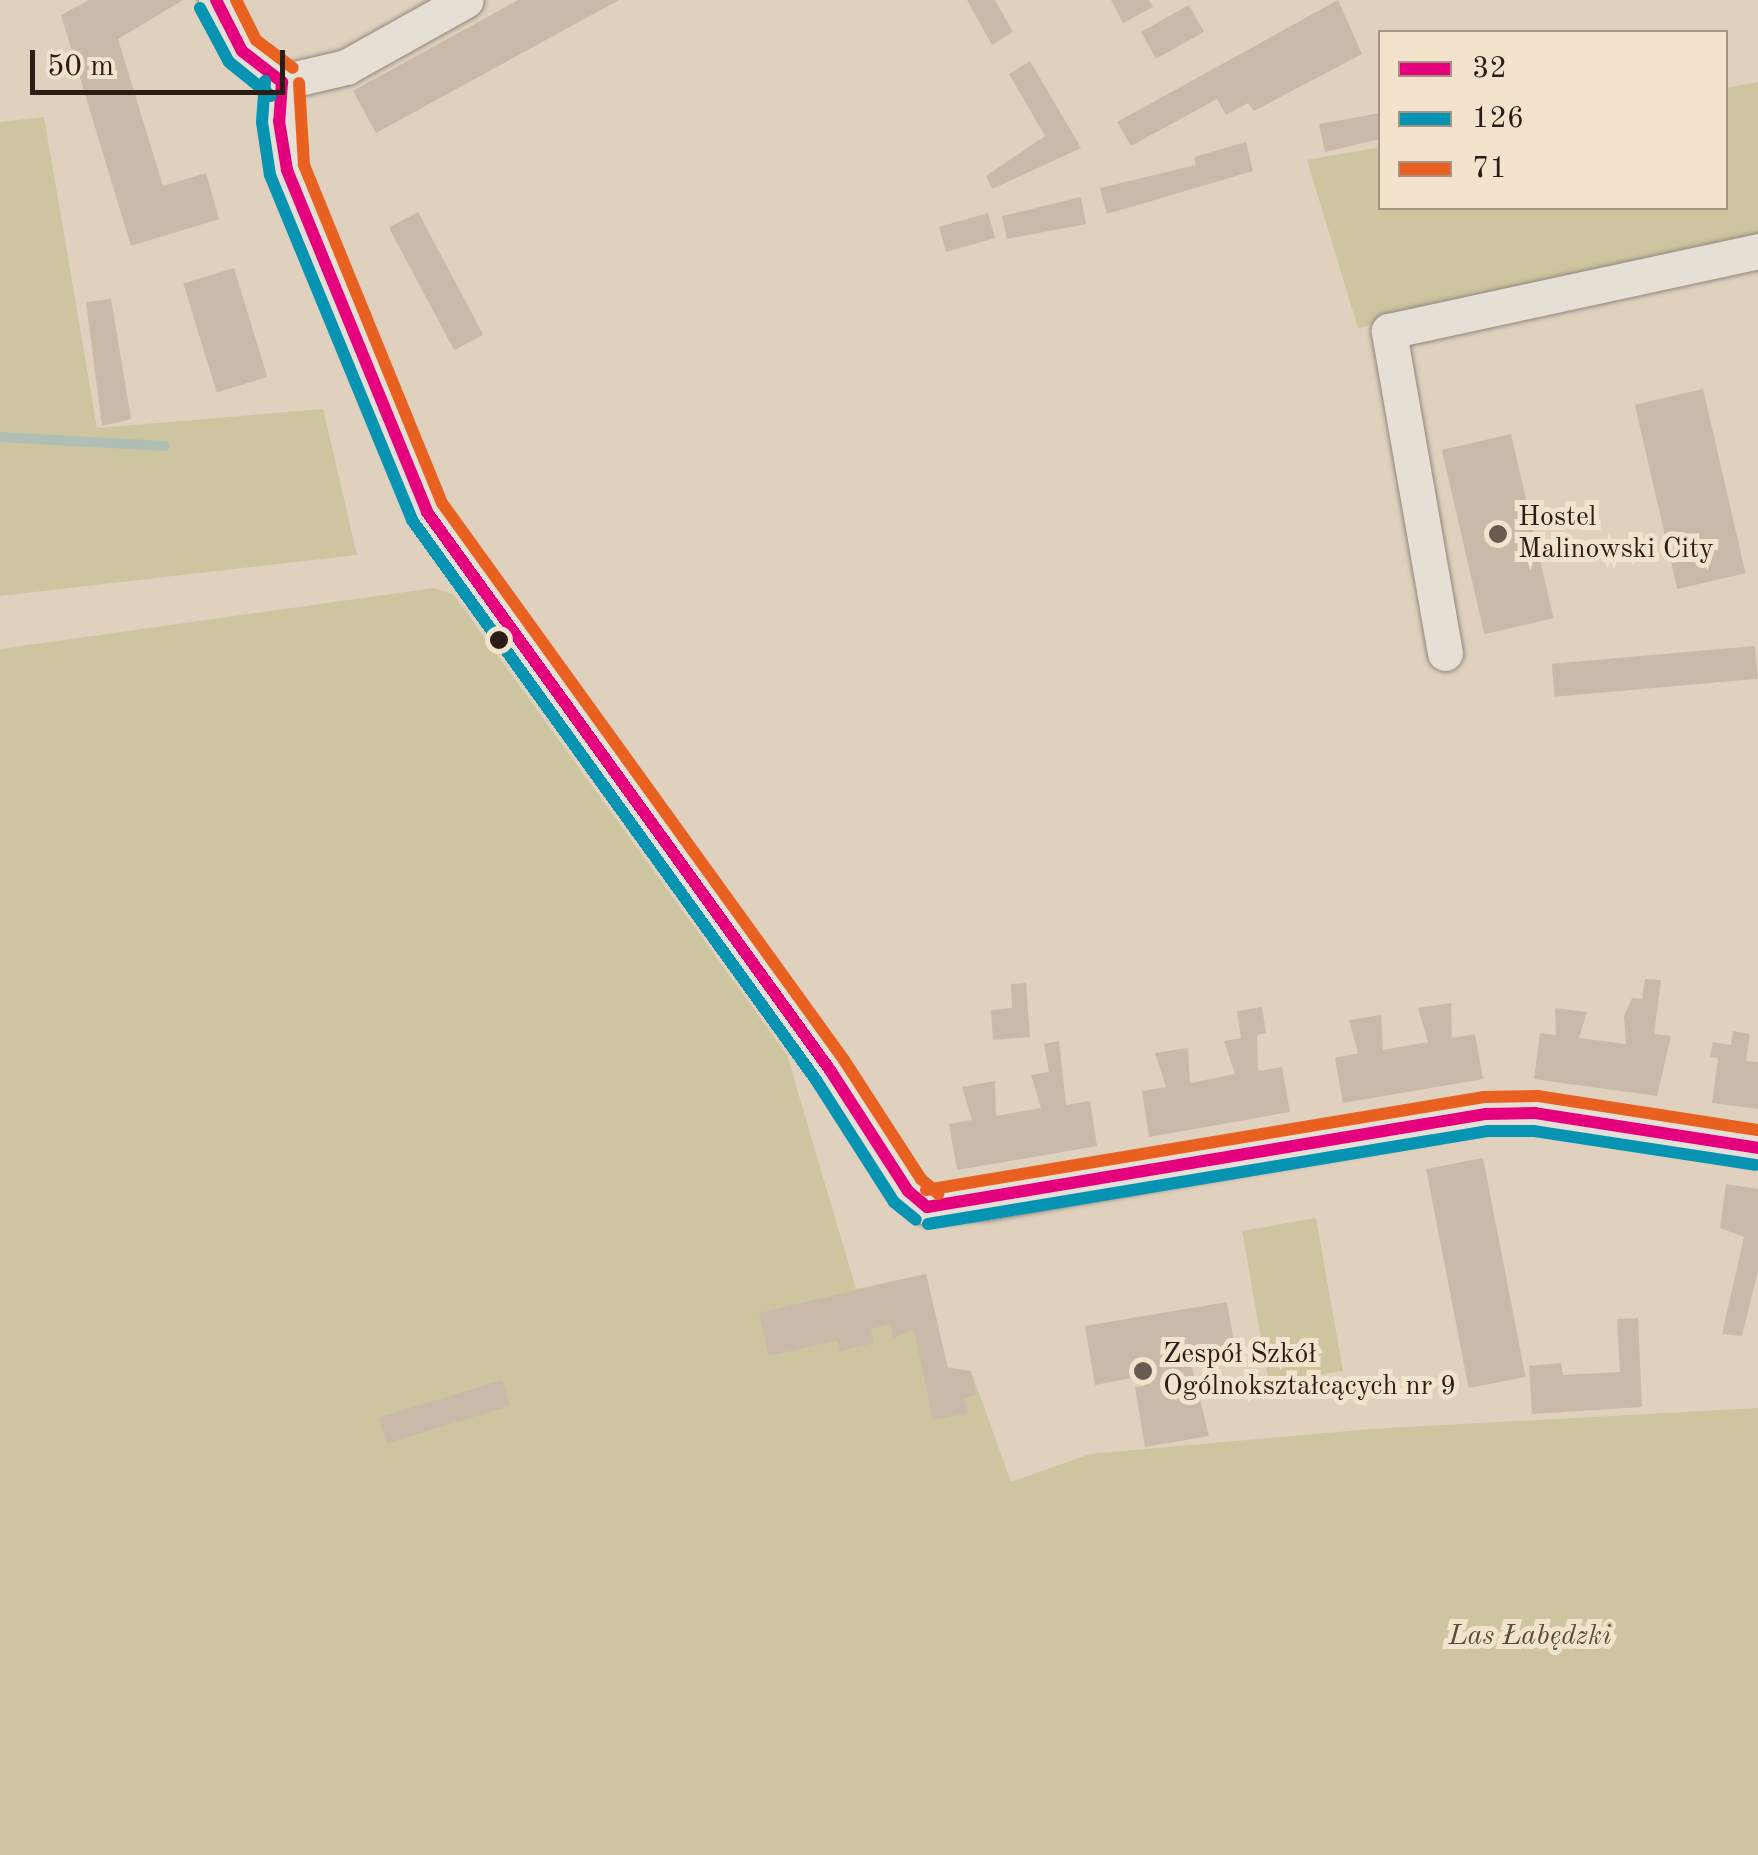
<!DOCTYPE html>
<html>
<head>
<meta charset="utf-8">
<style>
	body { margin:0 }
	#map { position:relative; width:1758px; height:1855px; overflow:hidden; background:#dfd1be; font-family:"Old Standard TT",serif }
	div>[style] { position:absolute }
	.green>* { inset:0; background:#ccc5a0; transform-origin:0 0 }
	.stream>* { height:10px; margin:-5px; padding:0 5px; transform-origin:5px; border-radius:5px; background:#afbfb6 }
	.building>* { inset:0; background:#c9b9a9; transform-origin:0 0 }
	.roads { filter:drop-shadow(0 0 2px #91877c) drop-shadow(0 0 2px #91877c) }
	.minor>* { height:35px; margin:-17.5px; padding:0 17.5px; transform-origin:17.5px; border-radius:17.5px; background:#e5dfd5 }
	.bus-1>* { height:12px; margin:-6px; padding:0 6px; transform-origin:6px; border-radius:6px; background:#e5007d }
	.bus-2>* { height:12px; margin:-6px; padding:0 6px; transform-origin:6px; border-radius:6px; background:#0694b2 }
	.bus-3>* { height:12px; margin:-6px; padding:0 6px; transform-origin:6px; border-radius:6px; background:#e86121 }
	.dots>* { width:28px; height:28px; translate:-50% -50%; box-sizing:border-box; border:5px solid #f3e3cc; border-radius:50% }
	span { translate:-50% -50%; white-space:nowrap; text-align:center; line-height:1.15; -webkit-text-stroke:10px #f3e3cc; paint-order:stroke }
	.poi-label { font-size:28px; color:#2a1d15 }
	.left { translate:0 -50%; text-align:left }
	.park-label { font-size:28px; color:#564c38; font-style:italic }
	.legend { position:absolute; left:1378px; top:30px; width:350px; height:180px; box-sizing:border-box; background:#f3e3cc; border:2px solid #a39483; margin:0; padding:12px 18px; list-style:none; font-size:30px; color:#2a1d15 }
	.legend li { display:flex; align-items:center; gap:20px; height:50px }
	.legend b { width:50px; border:2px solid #a39483 }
	.scale { position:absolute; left:30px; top:50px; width:255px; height:45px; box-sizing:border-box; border:5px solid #2a1d15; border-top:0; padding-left:12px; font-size:30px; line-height:35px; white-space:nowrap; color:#2a1d15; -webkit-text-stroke:8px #f3e3cc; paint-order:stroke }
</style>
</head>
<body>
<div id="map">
	<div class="green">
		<i style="clip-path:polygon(1758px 82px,1758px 236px,1358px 328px,1307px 160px,1380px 147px,1380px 208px,1726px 208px,1726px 88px)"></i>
		<i style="clip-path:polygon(44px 117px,97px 428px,323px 409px,357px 555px,0 596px,0 122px)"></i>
		<i style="clip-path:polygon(434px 588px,453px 594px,787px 1055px,856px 1289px,926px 1274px,947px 1367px,971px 1371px,1011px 1482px,1090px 1454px,1371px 1429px,1758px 1408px,1758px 1855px,0 1855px,0 649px)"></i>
		<i style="left:1316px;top:1218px;width:155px;height:75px;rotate:80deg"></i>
	</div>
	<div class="stream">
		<i style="left:0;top:437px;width:165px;rotate:3.1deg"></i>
	</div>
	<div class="building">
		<i style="clip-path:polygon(89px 0,183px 0,118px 39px,163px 186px,206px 173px,219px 219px,131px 246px,61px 15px)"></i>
		<i style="clip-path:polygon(518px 0,619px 0,376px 133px,353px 91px)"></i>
		<i style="clip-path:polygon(967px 0,995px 0,1013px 32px,992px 45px)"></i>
		<i style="clip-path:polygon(1111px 0,1149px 0,1153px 7px,1123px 23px)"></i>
		<i style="clip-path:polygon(1338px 0,1362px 54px,1254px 111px,1248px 103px,1226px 115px,1217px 99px,1131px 146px,1117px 122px)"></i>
		<i style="left:1189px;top:5px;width:31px;height:55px;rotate:61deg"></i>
		<i style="clip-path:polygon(1030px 61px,1081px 148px,992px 189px,986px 176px,1045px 136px,1009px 74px)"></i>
		<i style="clip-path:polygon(1380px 113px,1380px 139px,1325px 152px,1319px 124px)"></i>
		<i style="clip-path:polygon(1246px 142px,1253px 171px,1107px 214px,1100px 188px,1196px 165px,1194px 157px)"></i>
		<i style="clip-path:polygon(1081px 197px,1086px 224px,1007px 239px,1002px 216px)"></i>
		<i style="left:418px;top:212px;width:139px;height:33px;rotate:62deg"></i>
		<i style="left:988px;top:213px;width:26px;height:51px;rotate:74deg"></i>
		<i style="left:234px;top:268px;width:114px;height:53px;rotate:73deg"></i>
		<i style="clip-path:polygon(111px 299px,131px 419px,102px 426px,86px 302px)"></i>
		<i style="left:1703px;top:389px;width:189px;height:70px;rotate:77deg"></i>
		<i style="left:1511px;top:434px;width:189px;height:71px;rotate:77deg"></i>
		<i style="left:1755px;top:646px;width:33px;height:204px;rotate:85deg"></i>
		<i style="clip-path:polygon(1645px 979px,1661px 980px,1654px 1034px,1671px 1036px,1657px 1096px,1534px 1079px,1540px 1033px,1556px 1035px,1555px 1008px,1587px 1012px,1579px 1038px,1626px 1044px,1624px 1016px,1632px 998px,1642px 999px)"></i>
		<i style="clip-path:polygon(1026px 983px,1030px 1037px,993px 1040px,991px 1010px,1012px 1008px,1011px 984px)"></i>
		<i style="clip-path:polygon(1451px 1003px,1452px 1038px,1475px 1034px,1483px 1079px,1343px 1103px,1335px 1058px,1358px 1053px,1349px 1020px,1381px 1015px,1383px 1050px,1406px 1046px,1428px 1042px,1418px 1008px)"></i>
		<i style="clip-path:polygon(1262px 1007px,1266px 1033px,1257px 1035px,1258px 1071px,1282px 1067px,1290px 1112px,1149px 1137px,1142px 1091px,1166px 1087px,1155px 1053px,1188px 1048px,1190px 1083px,1235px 1074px,1224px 1041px,1241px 1038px,1237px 1011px)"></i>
		<i style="clip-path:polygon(1733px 1031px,1750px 1034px,1746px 1061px,1758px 1062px,1758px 1109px,1712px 1103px,1718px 1058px,1710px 1057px,1713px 1042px,1731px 1045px)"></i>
		<i style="clip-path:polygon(1059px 1041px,1066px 1105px,1090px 1101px,1097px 1146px,957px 1170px,949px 1124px,972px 1120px,962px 1087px,995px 1081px,996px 1116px,1041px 1108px,1031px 1075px,1049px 1072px,1044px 1044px)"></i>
		<i style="left:1483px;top:1158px;width:223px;height:58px;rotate:79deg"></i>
		<i style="clip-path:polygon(1726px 1184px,1758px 1189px,1758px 1271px,1742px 1336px,1722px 1334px,1744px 1237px,1720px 1228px)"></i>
		<i style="clip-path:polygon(926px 1274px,948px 1368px,971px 1371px,976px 1395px,964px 1398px,968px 1413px,933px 1420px,914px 1330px,893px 1338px,890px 1324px,870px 1329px,874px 1343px,840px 1351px,838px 1340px,769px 1356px,759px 1313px)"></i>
		<i style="clip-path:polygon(1227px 1302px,1237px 1360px,1192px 1367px,1209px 1436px,1145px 1447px,1135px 1387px,1144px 1386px,1142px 1376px,1095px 1385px,1085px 1326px)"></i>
		<i style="clip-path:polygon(1638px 1318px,1642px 1407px,1532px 1414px,1529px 1366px,1561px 1363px,1563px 1375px,1620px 1372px,1617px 1319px)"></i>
		<i style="left:502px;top:1380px;width:27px;height:129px;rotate:73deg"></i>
	</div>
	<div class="roads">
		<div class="minor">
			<i style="left:216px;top:0;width:57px;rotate:63deg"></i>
			<i style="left:242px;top:51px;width:51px;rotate:37.8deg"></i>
			<i style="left:282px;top:82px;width:39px;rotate:94deg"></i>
			<i style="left:279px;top:121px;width:50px;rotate:80.7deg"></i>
			<i style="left:287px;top:170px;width:370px;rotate:67.7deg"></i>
			<i style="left:427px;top:512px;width:688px;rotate:54.16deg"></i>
			<i style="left:830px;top:1070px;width:144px;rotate:57.2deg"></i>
			<i style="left:908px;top:1191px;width:25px;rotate:40deg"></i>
			<i style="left:927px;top:1207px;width:60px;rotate:-4.8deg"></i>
			<i style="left:987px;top:1202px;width:507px;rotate:-10deg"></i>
			<i style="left:1486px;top:1114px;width:49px;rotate:-1.2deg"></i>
			<i style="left:1535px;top:1113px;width:226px;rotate:8.9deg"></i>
			<i style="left:282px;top:82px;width:66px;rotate:-13.2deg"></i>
			<i style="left:346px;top:67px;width:137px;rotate:-29.2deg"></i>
			<i style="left:1445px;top:653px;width:327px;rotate:-99.9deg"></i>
			<i style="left:1389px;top:331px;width:378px;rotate:-12.2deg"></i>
		</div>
	</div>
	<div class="bus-1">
		<i style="left:216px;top:0;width:57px;rotate:63deg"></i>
		<i style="left:242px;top:51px;width:51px;rotate:37.8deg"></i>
		<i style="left:282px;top:82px;width:39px;rotate:94deg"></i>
		<i style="left:279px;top:121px;width:50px;rotate:80.7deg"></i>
		<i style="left:287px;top:170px;width:370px;rotate:67.7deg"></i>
		<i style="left:427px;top:512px;width:688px;rotate:54.16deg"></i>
		<i style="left:830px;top:1070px;width:144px;rotate:57.2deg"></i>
		<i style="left:908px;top:1191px;width:25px;rotate:40deg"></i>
		<i style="left:927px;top:1207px;width:567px;rotate:-9.45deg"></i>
		<i style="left:1486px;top:1114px;width:49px;rotate:-1.2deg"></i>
		<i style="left:1535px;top:1113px;width:226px;rotate:8.9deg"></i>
	</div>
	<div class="bus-2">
		<i style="left:200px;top:8px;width:61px;rotate:61.8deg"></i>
		<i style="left:229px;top:62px;width:54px;rotate:39deg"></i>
		<i style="left:265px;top:81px;width:41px;rotate:94.2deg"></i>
		<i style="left:262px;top:122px;width:54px;rotate:81.4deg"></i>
		<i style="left:270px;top:175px;width:373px;rotate:67.6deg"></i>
		<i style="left:412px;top:520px;width:691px;rotate:54.19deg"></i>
		<i style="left:816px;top:1080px;width:145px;rotate:57.4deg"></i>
		<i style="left:894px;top:1202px;width:28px;rotate:39deg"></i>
		<i style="left:928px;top:1224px;width:568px;rotate:-9.43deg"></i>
		<i style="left:1488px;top:1131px;width:46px"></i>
		<i style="left:1534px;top:1131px;width:224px;rotate:8.7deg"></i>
	</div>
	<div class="bus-3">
		<i style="left:236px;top:0;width:45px;rotate:63.4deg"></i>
		<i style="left:256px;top:40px;width:46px;rotate:37.1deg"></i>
		<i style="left:299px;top:83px;width:82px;rotate:86.5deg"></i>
		<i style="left:304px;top:165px;width:365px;rotate:67.8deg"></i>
		<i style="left:442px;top:503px;width:687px;rotate:54.18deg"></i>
		<i style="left:844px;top:1060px;width:142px;rotate:57.1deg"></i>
		<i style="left:921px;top:1179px;width:23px;rotate:41deg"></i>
		<i style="left:926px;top:1190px;width:566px;rotate:-9.46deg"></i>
		<i style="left:1484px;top:1097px;width:54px;rotate:-1.1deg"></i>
		<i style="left:1538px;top:1096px;width:223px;rotate:8.8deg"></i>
	</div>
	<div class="dots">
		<i style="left:1498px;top:534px;background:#695c50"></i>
		<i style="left:499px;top:640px;background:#2a1d15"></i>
		<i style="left:1143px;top:1371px;background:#695c50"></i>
	</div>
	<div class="poi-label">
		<span class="left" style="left:1518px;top:534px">Hostel<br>Malinowski City</span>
		<span class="left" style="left:1163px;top:1371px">Zespół Szkół<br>Ogólnokształcących nr 9</span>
	</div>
	<div class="park-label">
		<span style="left:1530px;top:1637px">Las Łabędzki</span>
	</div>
	<ul class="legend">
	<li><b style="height:12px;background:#e5007d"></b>32</li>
	<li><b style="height:12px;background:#0694b2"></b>126</li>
	<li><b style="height:12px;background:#e86121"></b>71</li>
	</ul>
	<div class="scale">50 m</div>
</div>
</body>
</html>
